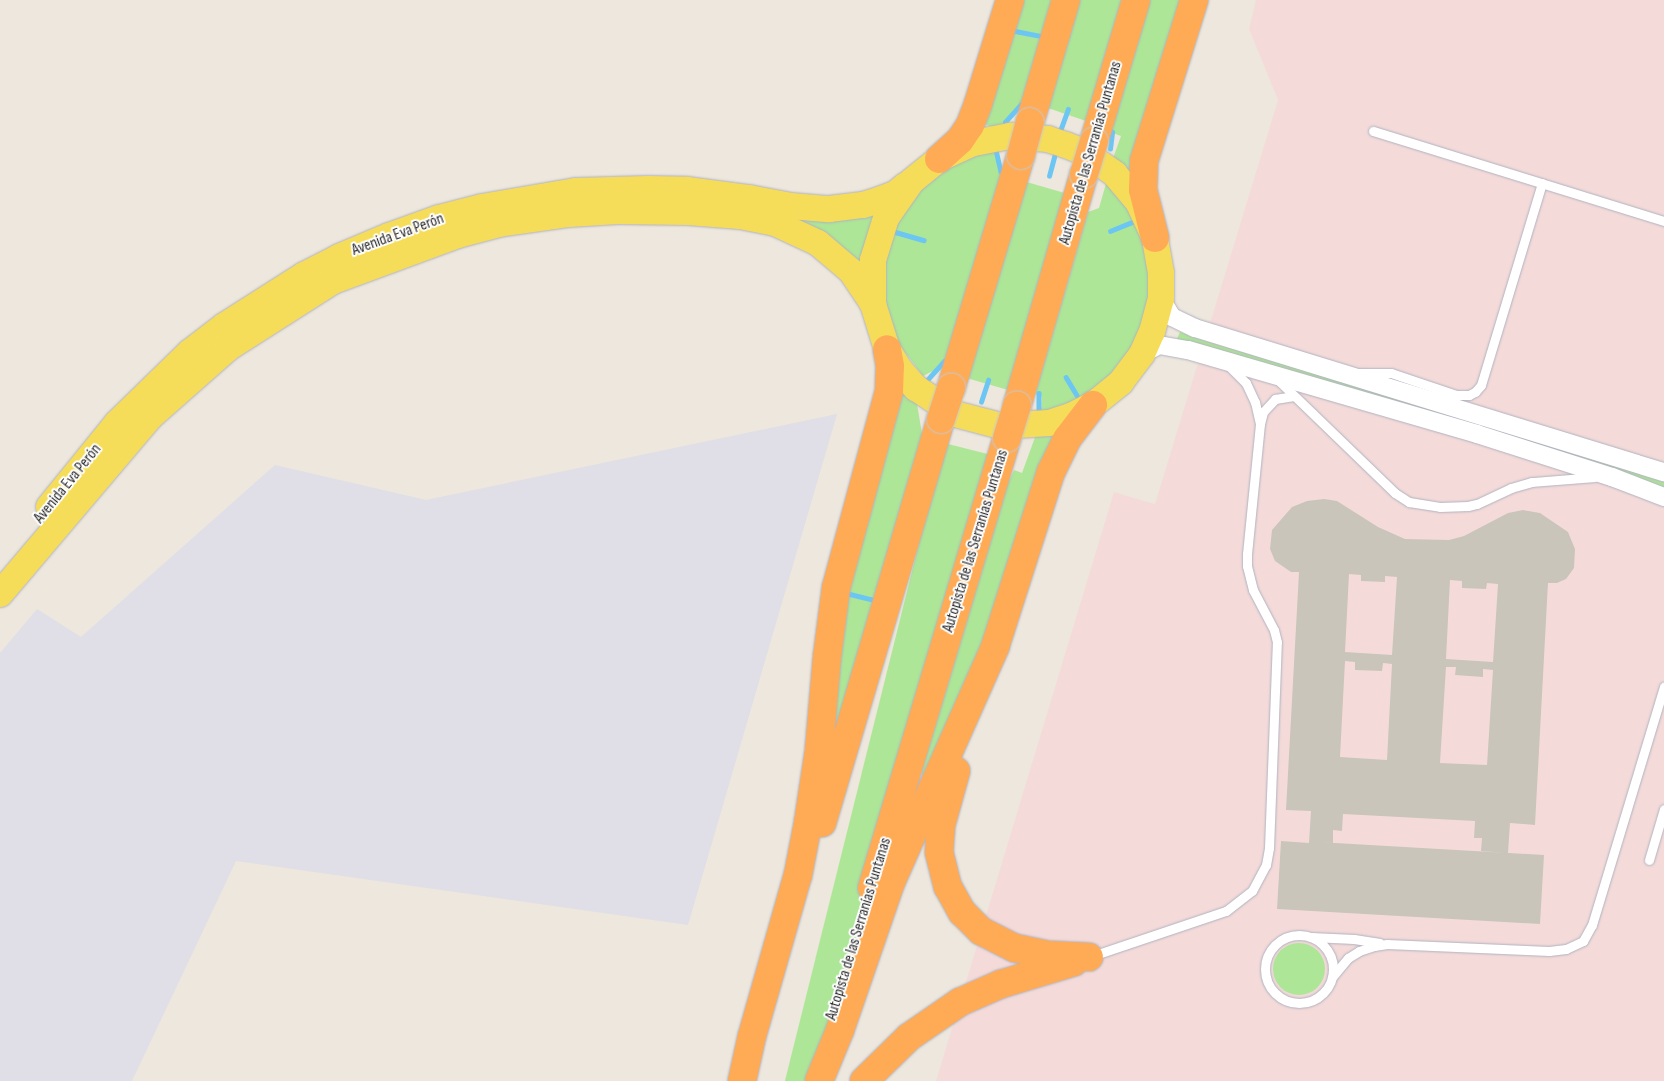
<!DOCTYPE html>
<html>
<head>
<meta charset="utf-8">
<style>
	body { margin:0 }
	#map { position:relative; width:1664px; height:1081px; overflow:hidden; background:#ede7dd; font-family:"Sofia Sans Condensed",sans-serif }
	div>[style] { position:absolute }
	.industrial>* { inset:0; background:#e0dee6 }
	.medical>* { inset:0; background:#f4dbda }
	.green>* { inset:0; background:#ade697; transform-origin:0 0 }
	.round { border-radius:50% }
	.stream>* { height:4.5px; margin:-2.25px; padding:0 2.25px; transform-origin:2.25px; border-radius:2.25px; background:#6cc6f3 }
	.building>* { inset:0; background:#c9c5bb }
	.roads { filter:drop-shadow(0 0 1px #b1b2bf) drop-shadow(0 0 1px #b1b2bf) }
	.lane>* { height:9px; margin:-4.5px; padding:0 4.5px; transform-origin:4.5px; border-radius:4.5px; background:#fff }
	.lane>.ring { margin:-4.5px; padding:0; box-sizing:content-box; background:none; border:9px solid #fff; border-radius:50% }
	.street>* { height:18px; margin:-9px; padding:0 9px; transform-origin:9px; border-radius:9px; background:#fff }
	.primary>* { height:26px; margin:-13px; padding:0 13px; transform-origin:13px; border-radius:13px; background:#f6dd59 }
	.highway>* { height:28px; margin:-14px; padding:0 14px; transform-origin:14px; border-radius:14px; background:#ffab56 }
	.bridges { filter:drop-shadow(0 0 1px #c8c8c8) drop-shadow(0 0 1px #c8c8c8) }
	.highway-bridge>* { height:28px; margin:-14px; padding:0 14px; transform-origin:14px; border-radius:14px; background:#ffab56 }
	span { translate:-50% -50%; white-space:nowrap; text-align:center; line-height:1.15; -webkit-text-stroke:4px #fff; paint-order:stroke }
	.street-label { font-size:16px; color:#2b2b2b }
</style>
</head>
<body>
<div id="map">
	<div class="industrial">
		<i style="clip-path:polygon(837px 414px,688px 925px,236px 861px,132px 1081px,0 1081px,0 653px,37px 609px,81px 637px,275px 465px,426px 500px)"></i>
	</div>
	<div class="medical">
		<i style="clip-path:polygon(1256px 0,1664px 0,1664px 1081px,936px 1081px,1114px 492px,1155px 504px,1278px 100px,1249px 29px)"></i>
	</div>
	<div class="green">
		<i style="clip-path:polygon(1017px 0,1058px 0,1023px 107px,1001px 127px,989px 126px,981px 123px)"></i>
		<i style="clip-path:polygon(1077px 0,1124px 0,1089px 122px,1045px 107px)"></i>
		<i style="clip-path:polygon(1149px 0,1188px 0,1141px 178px,1111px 164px,1121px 136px,1110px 132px)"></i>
		<i style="clip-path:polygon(994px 149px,1002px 183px,945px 365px,923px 376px,898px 343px,885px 304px,886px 255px,897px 222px,925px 185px,944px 171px,969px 157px)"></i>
		<i style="clip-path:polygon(1107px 180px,1131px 209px,1149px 256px,1149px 310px,1139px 337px,1107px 381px,1086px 396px,1041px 414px,1042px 397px,1035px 394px,1088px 212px,1099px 208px)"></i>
		<i style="left:1023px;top:181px;width:47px;height:205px;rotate:16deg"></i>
		<i style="clip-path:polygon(663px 202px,699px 204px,813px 221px,837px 221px,888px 208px,869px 269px,868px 288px,842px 258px,805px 233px,784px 224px,705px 210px,641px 209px,566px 211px,510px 219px,473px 227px,353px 268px,327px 281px,227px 342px,200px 364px,128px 433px,0 589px,0 579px,89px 469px,158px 395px,195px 361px,224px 339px,321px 278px,422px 237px,486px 219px,589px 204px)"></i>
		<i style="clip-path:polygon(1180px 332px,1192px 337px,1473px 421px,1471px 426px,1176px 341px)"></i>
		<i style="clip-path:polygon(897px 390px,916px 398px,923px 440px,836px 746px,829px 739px,849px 585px)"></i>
		<i style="clip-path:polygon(1057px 424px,1017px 562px,921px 792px,922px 770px,1008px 483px,1014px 470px,1022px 473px,1038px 429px)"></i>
		<i style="clip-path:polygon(1486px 425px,1664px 482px,1664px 489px,1484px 430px)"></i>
		<i style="left:944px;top:443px;width:46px;height:665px;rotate:14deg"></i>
		<i class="round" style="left:1273px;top:943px;width:52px;height:52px"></i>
	</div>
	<div class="stream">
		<i style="left:1010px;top:30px;width:33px;rotate:11deg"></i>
		<i style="left:1005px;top:122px;width:24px;rotate:-48deg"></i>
		<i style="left:1060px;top:131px;width:23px;rotate:-70deg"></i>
		<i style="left:1110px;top:149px;width:17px;rotate:-83deg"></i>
		<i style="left:996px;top:150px;width:22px;rotate:77deg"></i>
		<i style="left:1049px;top:176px;width:20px;rotate:-75deg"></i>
		<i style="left:892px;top:231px;width:33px;rotate:16deg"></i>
		<i style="left:1110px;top:231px;width:27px;rotate:-22deg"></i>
		<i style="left:1066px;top:377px;width:21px;rotate:59deg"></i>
		<i style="left:928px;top:379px;width:24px;rotate:-48deg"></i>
		<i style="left:1039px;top:393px;width:19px;rotate:90deg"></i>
		<i style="left:981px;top:402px;width:23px;rotate:-72deg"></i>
		<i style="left:846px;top:593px;width:29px;rotate:14deg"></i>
	</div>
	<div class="building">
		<i style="clip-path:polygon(evenodd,1324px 499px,1337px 501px,1378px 527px,1405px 539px,1449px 540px,1464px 536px,1508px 513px,1523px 510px,1540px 513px,1568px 532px,1575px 549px,1574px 568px,1566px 579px,1557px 583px,1548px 583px,1535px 825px,1510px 823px,1508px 853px,1481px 851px,1482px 838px,1474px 838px,1475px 821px,1343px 814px,1342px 831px,1333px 830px,1333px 843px,1318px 842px,1544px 855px,1540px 924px,1277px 909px,1281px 841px,1309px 843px,1311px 811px,1286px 810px,1299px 572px,1291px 572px,1275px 561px,1270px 549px,1272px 530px,1292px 507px,1307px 501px,1324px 499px,1349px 574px,1361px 575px,1361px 581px,1385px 582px,1385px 576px,1397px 577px,1392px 655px,1345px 652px,1349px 574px,1324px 499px,1450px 580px,1462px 581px,1462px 588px,1486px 589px,1487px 583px,1498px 584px,1493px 662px,1446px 659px,1450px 580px,1324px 499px,1345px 661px,1355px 662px,1355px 670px,1382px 671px,1383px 663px,1392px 664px,1387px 760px,1340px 757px,1345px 661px,1324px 499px,1446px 667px,1456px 667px,1455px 675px,1483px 677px,1483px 669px,1493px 670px,1487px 765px,1440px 763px,1446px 667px)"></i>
	</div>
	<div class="roads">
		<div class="lane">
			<i style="left:1373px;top:131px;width:305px;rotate:17.2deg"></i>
			<i style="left:1229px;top:366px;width:24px;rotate:45deg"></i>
			<i style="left:1246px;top:383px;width:21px;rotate:65deg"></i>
			<i style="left:1255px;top:402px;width:22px;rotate:77deg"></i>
			<i style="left:1358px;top:373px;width:33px"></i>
			<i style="left:1391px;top:373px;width:69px;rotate:18.7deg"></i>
			<i style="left:1456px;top:395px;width:13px"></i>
			<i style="left:1469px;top:395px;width:7px;rotate:-27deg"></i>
			<i style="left:1475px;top:392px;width:9px;rotate:-49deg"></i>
			<i style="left:1481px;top:385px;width:211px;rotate:-73.2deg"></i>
			<i style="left:1278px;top:380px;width:163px;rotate:44deg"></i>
			<i style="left:1395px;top:493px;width:17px;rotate:33deg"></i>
			<i style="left:1409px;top:502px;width:31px;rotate:9deg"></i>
			<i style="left:1440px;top:507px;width:28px;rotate:-2deg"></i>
			<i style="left:1468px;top:506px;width:9px;rotate:-13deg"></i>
			<i style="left:1477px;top:504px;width:38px;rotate:-25deg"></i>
			<i style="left:1511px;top:488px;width:22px;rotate:-16deg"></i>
			<i style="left:1532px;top:482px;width:62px;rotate:-4.6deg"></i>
			<i style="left:1649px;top:860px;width:53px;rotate:-73.6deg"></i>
			<i class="ring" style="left:1265px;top:935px;width:59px;height:59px"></i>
			<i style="left:1311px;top:937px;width:43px;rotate:2.7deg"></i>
			<i style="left:1354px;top:939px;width:26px;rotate:9deg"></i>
			<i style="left:1092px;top:956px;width:141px;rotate:-18.6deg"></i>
			<i style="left:1226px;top:911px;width:33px;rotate:-38deg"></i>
			<i style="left:1252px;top:891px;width:30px;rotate:-62deg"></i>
			<i style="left:1266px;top:865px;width:17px;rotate:-80deg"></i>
			<i style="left:1269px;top:848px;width:206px;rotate:-87.8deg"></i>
			<i style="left:1277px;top:642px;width:12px;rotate:-104deg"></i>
			<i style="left:1274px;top:630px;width:45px;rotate:-117.7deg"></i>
			<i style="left:1253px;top:590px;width:25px;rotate:-104deg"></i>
			<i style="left:1247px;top:566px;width:12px;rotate:-90deg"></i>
			<i style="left:1247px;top:554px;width:131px;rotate:-84.3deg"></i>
			<i style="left:1260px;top:424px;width:12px;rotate:-76deg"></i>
			<i style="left:1263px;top:412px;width:18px;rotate:-47deg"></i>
			<i style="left:1275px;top:399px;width:19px;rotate:-9deg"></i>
			<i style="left:1332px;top:977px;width:25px;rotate:-50deg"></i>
			<i style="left:1348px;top:958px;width:13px;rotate:-32deg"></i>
			<i style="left:1359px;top:951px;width:16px;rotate:-18deg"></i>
			<i style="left:1374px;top:946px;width:13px;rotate:-9deg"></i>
			<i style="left:1387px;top:944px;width:162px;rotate:2.5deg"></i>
			<i style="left:1549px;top:951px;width:17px;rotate:-7deg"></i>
			<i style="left:1566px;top:949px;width:19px;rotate:-25deg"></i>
			<i style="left:1583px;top:941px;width:18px;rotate:-61deg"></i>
			<i style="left:1592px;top:925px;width:249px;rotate:-73.2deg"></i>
		</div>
		<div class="street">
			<i style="left:1161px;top:299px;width:21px;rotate:59deg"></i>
			<i style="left:1172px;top:317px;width:25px;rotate:26deg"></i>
			<i style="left:1195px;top:328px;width:491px;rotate:17.1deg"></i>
			<i style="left:1142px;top:354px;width:19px;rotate:-28deg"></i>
			<i style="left:1159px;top:345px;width:29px;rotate:10deg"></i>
			<i style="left:1188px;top:350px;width:301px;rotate:16.2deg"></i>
			<i style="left:1477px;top:434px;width:142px;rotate:17.7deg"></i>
			<i style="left:1612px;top:477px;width:56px;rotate:21deg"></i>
		</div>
		<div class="primary">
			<i style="left:49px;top:507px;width:108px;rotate:-51deg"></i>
			<i style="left:117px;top:423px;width:102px;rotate:-44.2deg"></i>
			<i style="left:190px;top:352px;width:43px;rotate:-37.4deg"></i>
			<i style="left:224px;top:326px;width:95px;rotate:-32.5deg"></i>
			<i style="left:304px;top:275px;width:39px;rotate:-27deg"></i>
			<i style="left:339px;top:257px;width:54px;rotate:-22.8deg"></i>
			<i style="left:389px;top:236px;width:53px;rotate:-19.8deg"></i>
			<i style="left:439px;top:218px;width:44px;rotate:-14.3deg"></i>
			<i style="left:482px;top:207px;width:95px;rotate:-9.7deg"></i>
			<i style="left:576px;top:191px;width:72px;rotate:-1.6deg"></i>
			<i style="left:648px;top:189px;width:39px;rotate:1deg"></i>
			<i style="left:687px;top:190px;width:63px;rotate:7.4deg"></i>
			<i style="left:749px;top:198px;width:43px;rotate:10.8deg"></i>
			<i style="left:791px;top:206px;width:38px;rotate:5deg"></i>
			<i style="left:829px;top:209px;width:34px;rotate:-7deg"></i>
			<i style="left:863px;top:205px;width:17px;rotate:-17deg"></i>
			<i style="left:879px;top:200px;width:17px;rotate:-21deg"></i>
			<i style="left:895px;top:194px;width:14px;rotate:-39deg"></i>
			<i style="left:0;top:594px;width:231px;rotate:-49.7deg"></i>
			<i style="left:149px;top:418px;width:106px;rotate:-41.5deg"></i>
			<i style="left:228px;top:348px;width:125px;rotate:-32.5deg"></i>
			<i style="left:333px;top:281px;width:133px;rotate:-20.2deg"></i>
			<i style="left:458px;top:235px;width:42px;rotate:-15deg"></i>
			<i style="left:499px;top:224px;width:71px;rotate:-8.1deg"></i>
			<i style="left:569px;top:214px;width:49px;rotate:-3.5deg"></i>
			<i style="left:618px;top:211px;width:70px;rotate:0.8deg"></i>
			<i style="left:688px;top:212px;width:52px;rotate:4.4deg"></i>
			<i style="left:740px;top:216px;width:36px;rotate:11deg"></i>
			<i style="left:775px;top:223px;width:47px;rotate:24.9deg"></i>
			<i style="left:818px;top:243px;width:43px;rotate:40.3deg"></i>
			<i style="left:851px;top:271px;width:40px;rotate:56deg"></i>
			<i style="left:873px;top:304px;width:47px;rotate:72.7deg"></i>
			<i style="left:887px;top:349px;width:26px;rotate:58deg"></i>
			<i style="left:901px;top:371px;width:23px;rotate:49deg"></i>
			<i style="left:916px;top:388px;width:47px;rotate:33.7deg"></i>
			<i style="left:955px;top:414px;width:48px;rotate:14.6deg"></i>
			<i style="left:1001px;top:426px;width:48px;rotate:-3.6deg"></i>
			<i style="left:1049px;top:423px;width:23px;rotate:-18deg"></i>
			<i style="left:1071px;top:416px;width:25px;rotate:-27deg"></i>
			<i style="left:1093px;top:405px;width:36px;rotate:-39deg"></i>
			<i style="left:1121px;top:382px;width:35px;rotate:-53deg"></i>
			<i style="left:1142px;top:354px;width:24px;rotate:-66deg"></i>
			<i style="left:1152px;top:332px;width:34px;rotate:-75deg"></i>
			<i style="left:1161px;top:299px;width:26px;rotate:-90deg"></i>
			<i style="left:1161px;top:273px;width:36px;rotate:-100deg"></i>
			<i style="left:1155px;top:238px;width:38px;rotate:-115deg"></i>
			<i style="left:1139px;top:203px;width:38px;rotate:-130deg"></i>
			<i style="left:1115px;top:174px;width:38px;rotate:-145deg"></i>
			<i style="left:1084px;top:152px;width:19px;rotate:-159deg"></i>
			<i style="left:1066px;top:145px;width:19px;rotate:-162deg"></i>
			<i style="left:1048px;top:139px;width:38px;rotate:-175deg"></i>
			<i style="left:1010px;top:136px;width:38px;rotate:169deg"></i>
			<i style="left:973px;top:143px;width:38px;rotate:155deg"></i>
			<i style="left:939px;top:159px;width:36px;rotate:141deg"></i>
			<i style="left:911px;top:182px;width:44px;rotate:124.8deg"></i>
			<i style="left:886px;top:218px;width:44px;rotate:107.2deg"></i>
			<i style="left:873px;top:260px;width:44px;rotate:90deg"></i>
		</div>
		<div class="highway">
			<i style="left:1030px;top:122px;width:127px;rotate:-73.6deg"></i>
			<i style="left:1094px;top:141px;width:147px;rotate:-73.4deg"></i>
			<i style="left:939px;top:159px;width:28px;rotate:-42deg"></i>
			<i style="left:960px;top:140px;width:18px;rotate:-56deg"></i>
			<i style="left:970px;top:125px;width:22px;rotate:-69deg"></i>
			<i style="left:978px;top:104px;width:109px;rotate:-72.9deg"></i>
			<i style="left:1155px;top:238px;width:49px;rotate:-104deg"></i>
			<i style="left:1143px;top:190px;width:29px;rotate:-88deg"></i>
			<i style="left:1144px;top:161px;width:169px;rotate:-72.7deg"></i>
			<i style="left:951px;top:388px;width:243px;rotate:-73.3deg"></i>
			<i style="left:1017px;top:406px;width:241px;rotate:-73.9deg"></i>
			<i style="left:956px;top:771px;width:56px;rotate:105.5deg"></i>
			<i style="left:941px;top:825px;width:27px;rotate:94deg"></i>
			<i style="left:939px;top:852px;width:36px;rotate:76deg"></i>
			<i style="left:948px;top:887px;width:29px;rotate:61deg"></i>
			<i style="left:962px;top:912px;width:27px;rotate:45deg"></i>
			<i style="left:981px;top:931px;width:38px;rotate:27deg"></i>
			<i style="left:1015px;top:948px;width:35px;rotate:12deg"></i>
			<i style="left:1049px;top:955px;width:40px;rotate:2.9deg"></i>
			<i style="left:822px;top:823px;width:421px;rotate:-73.6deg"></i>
			<i style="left:872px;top:888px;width:470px;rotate:-73.3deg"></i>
			<i style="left:742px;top:1081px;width:46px;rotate:-77.5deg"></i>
			<i style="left:752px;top:1036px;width:167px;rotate:-74.1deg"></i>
			<i style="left:798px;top:875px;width:53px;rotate:-79.1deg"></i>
			<i style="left:808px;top:823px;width:74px;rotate:-81.4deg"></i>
			<i style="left:819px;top:750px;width:93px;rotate:-85.1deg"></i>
			<i style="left:827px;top:657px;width:70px;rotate:-82.6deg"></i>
			<i style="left:836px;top:588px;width:203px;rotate:-74.9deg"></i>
			<i style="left:889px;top:392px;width:26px;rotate:-88deg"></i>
			<i style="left:890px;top:366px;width:17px;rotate:-100deg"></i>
			<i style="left:819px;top:1081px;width:55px;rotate:-67.6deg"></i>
			<i style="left:840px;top:1030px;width:157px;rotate:-71deg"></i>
			<i style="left:891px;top:882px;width:257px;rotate:-66.1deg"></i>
			<i style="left:995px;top:647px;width:184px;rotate:-72.3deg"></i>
			<i style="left:1051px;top:472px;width:37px;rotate:-64deg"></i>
			<i style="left:1067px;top:439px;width:43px;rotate:-52.6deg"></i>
			<i style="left:864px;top:1081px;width:63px;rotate:-44.4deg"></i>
			<i style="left:909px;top:1037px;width:62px;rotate:-34.5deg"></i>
			<i style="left:960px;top:1002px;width:45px;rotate:-23.7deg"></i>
			<i style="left:1001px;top:984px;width:76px;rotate:-16.8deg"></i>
		</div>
	</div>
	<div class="bridges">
		<div class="highway-bridge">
			<i style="left:1021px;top:155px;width:34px;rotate:-75deg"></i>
			<i style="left:1084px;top:174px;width:34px;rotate:-73deg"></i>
			<i style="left:941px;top:419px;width:33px;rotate:-72deg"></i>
			<i style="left:1007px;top:438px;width:34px;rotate:-73deg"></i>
		</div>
	</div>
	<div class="street-label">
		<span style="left:1091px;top:153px;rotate:-74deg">Autopista de las Serranías Puntanas</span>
		<span style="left:398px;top:235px;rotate:-20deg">Avenida Eva Perón</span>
		<span style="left:68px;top:484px;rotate:-51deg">Avenida Eva Perón</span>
		<span style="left:976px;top:541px;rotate:-73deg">Autopista de las Serranías Puntanas</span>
		<span style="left:859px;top:929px;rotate:-73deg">Autopista de las Serranías Puntanas</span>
	</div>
</div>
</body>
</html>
